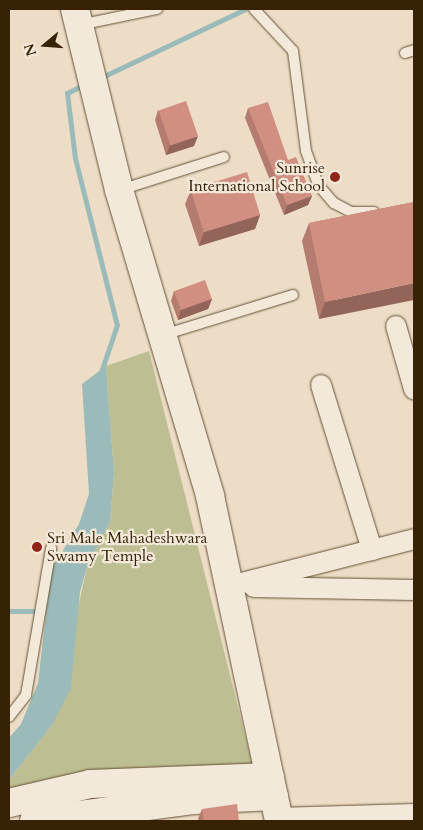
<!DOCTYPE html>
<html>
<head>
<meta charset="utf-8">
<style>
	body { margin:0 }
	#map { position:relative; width:423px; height:830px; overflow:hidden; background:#edddc6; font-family:Cardo,serif }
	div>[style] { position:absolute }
	.green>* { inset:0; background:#bdbf92 }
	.water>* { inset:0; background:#9abbb9 }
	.stream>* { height:5px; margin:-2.5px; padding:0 2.5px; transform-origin:2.5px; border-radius:2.5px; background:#9abbb9 }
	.roads { filter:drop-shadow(0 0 1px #645135) drop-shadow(0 0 1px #645135) }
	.lane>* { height:10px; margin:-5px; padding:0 5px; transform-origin:5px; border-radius:5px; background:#f3e9da }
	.street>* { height:20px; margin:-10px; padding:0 10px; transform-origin:10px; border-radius:10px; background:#f3e9da }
	.secondary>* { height:28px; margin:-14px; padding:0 14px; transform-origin:14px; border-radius:14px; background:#f3e9da }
	.wall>* { inset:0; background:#b47b6f }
	.shaded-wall>* { inset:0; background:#92645a }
	.building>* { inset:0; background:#d18f81; transform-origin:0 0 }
	.dots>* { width:14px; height:14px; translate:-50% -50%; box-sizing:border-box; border:2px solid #f3e9da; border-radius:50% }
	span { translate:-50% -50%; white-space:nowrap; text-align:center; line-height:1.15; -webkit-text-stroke:4.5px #f3e9da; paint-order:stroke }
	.poi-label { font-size:16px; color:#372205 }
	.right { translate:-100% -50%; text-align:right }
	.left { translate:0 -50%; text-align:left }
	.frame { position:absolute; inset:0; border:10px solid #372205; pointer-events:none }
	.north { position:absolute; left:20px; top:20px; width:50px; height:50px; -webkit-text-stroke:4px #f3e9da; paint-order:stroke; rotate:252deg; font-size:14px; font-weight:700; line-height:20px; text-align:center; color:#372205 }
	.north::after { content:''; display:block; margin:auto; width:18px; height:22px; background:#372205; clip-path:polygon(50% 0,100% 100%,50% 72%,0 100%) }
</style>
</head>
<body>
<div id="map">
	<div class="green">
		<i style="clip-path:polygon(149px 351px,253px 767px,9px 798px,9px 780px,52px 725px,87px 567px,110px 522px,114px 473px,106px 366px)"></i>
	</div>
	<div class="water">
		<i style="clip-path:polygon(106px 366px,114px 473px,110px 522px,87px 567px,80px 592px,71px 688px,52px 725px,9px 780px,9px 738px,21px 724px,38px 683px,51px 570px,79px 524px,89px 494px,82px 384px)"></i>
	</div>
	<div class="stream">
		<i style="left:100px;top:78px;width:161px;rotate:-25.4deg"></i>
		<i style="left:85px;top:84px;width:20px;rotate:153deg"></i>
		<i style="left:67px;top:93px;width:65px;rotate:83deg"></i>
		<i style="left:75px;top:158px;width:172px;rotate:75.9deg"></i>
		<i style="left:117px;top:325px;width:56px;rotate:108.8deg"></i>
		<i style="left:9px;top:611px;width:32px"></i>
	</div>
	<div class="roads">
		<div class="lane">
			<i style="left:254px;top:9px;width:57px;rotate:47.1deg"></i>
			<i style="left:293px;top:51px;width:101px;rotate:82.6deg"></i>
			<i style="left:306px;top:151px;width:37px;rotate:70deg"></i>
			<i style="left:319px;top:186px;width:23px;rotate:49deg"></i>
			<i style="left:334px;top:203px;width:19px;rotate:28deg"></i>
			<i style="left:351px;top:212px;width:23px"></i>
			<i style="left:79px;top:25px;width:80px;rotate:-11.6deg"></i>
			<i style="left:405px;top:53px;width:9px;rotate:-18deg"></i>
			<i style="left:120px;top:190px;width:109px;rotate:-17.6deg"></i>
			<i style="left:163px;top:335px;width:136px;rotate:-17.1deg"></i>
			<i style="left:9px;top:717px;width:28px;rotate:-52deg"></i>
			<i style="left:26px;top:695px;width:149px;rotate:-80.3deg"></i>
		</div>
		<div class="street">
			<i style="left:396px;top:326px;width:66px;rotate:74.1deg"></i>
			<i style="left:321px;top:385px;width:173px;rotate:72.8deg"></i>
			<i style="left:230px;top:586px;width:190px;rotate:-14.3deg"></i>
			<i style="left:254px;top:587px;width:160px;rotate:1.1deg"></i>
			<i style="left:278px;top:818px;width:136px;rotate:-1.7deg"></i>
		</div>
		<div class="secondary">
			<i style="left:75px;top:9px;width:186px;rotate:76.3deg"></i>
			<i style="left:119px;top:190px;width:319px;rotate:73.4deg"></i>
			<i style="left:210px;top:496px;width:332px;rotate:78deg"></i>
			<i style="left:9px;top:803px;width:83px;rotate:-13.2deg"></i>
			<i style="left:90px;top:784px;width:180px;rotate:-2.2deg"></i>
			<i style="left:34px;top:821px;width:160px;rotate:-7.5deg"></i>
			<i style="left:193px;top:800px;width:81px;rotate:-2.8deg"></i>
		</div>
	</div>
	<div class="wall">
		<i style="clip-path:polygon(248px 108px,288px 160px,312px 196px,308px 205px,284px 215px,245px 118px)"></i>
		<i style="clip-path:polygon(158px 110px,194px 146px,166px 155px,155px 120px)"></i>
		<i style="clip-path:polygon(191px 190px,260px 215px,255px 229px,199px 246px,185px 204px)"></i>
		<i style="clip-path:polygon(414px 202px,319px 319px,302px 241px,309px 223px)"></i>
		<i style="clip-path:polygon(174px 291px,212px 299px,208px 309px,178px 320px,171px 301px)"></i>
		<i style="clip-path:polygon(202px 809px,239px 821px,199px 821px,198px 819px)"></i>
	</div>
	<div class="shaded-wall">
		<i style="clip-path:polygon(198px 136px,194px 146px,166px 155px,170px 145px)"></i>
		<i style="clip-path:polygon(312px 196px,308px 205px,284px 215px,287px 205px)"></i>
		<i style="clip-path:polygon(260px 215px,255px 229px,199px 246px,204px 232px)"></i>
		<i style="clip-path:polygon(414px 283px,414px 300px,319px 319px,325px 302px)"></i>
		<i style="clip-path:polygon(212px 299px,208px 309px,178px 320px,181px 310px)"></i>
	</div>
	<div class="building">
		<i style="left:186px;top:101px;width:37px;height:29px;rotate:71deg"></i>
		<i style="clip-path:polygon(268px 102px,288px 160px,296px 157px,312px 196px,287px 205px,248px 108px)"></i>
		<i style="left:247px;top:172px;width:45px;height:59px;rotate:73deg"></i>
		<i style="clip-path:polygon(414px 202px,414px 283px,325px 302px,309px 223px)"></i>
		<i style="left:205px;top:280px;width:20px;height:33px;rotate:70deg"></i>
		<i style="clip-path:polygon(237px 804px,239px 821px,204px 821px,202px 809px)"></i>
	</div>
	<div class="dots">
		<i style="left:335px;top:177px;background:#8f2418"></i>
		<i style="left:37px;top:547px;background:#8f2418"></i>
	</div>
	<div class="poi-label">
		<span class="right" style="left:325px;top:177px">Sunrise<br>International School</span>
		<span class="left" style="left:47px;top:547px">Sri Male Mahadeshwara<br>Swamy Temple</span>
	</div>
	<div class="frame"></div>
	<div class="north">N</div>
</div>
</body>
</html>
